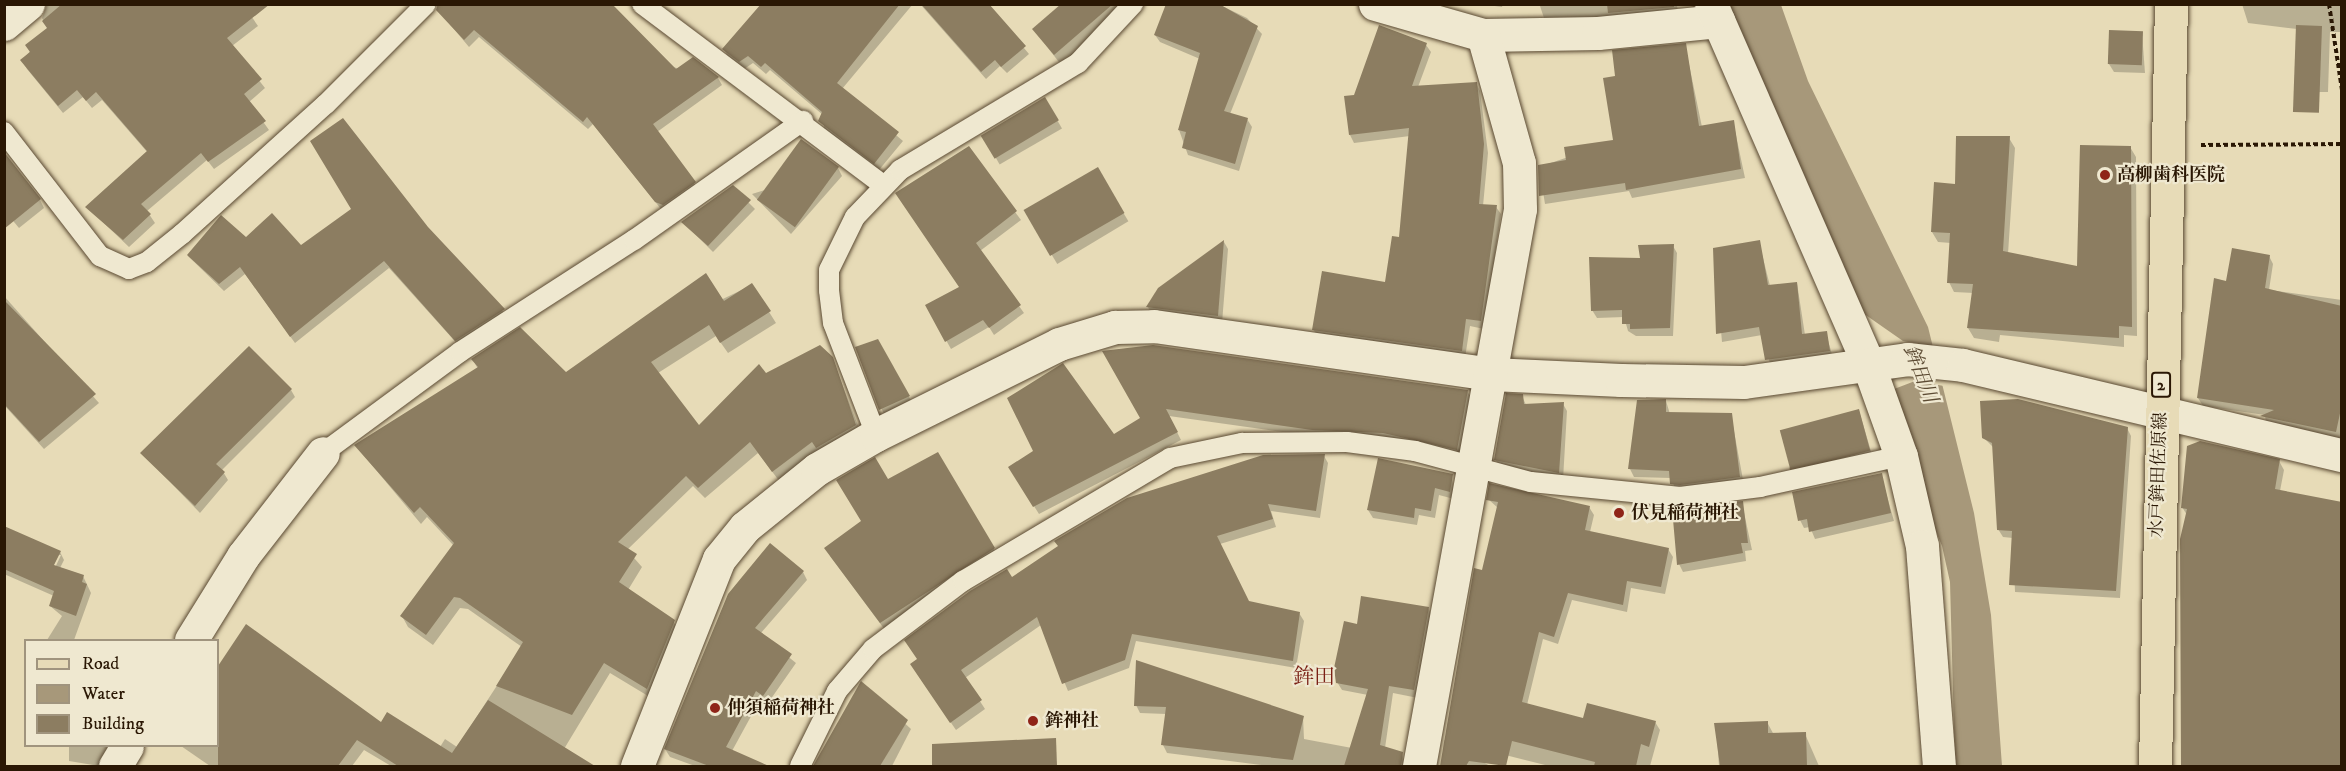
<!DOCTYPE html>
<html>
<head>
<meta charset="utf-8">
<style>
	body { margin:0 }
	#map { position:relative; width:2346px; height:771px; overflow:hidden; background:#e7dbb7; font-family:"IM FELL DW Pica","Noto Serif JP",serif }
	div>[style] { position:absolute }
	.water>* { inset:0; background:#a7987a }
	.pier>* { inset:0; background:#e7dbb7 }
	.shadow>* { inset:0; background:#0003; transform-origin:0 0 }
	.building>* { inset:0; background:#8c7d61; transform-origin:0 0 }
	.path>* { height:4px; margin-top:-2px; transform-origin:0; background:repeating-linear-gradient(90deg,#2a1704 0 4.5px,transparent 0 7.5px) }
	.roads { filter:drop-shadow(0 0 2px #594831) drop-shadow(0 0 2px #594831) }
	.lane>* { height:20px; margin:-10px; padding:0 10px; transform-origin:10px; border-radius:10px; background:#efe8d0 }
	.street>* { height:33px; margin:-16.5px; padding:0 16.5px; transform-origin:16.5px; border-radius:16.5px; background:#efe8d0 }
	.secondary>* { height:33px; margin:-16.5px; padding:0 16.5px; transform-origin:16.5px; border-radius:16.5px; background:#efe8d0 }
	.primary>* { height:33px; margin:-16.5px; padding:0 16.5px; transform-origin:16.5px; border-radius:16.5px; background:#e7dbb7 }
	.dots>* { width:16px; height:16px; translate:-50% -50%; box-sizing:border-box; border:3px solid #efe8d0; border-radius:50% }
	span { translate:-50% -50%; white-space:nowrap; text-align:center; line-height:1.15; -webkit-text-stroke:4.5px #efe8d0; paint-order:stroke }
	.shield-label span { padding:2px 4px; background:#efe8d0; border:2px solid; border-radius:4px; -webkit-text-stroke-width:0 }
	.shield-label { font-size:16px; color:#2a1704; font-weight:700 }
	.poi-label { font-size:18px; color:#2a1704; font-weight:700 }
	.left { translate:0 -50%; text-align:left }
	.street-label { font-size:18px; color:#2a1704 }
	.water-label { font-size:20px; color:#5c4b33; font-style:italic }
	.quarter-label { font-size:21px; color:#7a1f14 }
	.frame { position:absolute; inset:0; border:6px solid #2a1704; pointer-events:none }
	.legend { position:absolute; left:24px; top:639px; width:195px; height:108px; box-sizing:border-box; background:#efe8d0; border:2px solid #a0947e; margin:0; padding:8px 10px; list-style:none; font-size:18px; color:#2a1704 }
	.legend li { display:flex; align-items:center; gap:12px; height:30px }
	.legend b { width:30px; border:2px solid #a0947e }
</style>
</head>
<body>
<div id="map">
	<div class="water">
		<i style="clip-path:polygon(1722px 5px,1781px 5px,1808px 81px,1928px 327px,1974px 513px,1991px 615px,2002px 766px,1955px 766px,1950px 582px,1942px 546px)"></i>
	</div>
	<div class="pier">
		<i style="clip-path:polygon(1860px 311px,1903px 341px,1935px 347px,1944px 386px,1915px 381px,1889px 391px)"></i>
	</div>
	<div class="shadow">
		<i style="clip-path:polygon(47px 4px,243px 4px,258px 26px,232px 46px,265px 88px,249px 102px,269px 130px,214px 169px,207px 160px,147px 211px,155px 223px,129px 247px,87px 207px,148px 153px,102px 100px,92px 108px,83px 97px,63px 113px,27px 69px,22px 61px,48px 29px,42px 18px)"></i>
		<i style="clip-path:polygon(764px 4px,913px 4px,842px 89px,903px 141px,879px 170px,824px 129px,823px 115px,770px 70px,766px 74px,753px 63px,744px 69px,728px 57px,724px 49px)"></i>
		<i style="clip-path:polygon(920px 4px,987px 4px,1029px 54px,1007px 73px,1000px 66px,986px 79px)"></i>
		<i style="clip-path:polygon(1064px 4px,1135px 4px,1062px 66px,1034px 30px)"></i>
		<i style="clip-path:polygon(1218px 4px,1247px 18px,1262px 34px,1230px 114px,1247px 119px,1252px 127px,1239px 171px,1188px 155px,1179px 130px,1200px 59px,1160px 42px,1155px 35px)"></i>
		<i style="clip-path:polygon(1480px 4px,1503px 4px,1502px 7px)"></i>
		<i style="clip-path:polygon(1515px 4px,1677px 4px,1678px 16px,1546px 24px,1540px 6px)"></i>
		<i style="clip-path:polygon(2242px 4px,2342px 4px,2342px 32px,2330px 32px,2328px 92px,2302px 92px,2297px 29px,2248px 23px)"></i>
		<i style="clip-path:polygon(438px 10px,718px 78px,722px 85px,657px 132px,699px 190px,661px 209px,593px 124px,588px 129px,479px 37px,469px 47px)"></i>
		<i style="clip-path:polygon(2142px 33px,2145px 73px,2114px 72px,2109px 64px)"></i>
		<i style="clip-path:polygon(1426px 45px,1431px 52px,1418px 87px,1476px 83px,1480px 91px,1488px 153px,1483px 206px,1496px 207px,1501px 214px,1484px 329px,1470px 326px,1465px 358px,1318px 337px,1313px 329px,1387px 283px,1400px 239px,1410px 136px,1354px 143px,1350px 135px,1355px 97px)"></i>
		<i style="clip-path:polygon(1685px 45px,1702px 127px,1733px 121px,1745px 178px,1632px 198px,1629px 191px,1545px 204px,1539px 167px,1615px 141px,1617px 77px)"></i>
		<i style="left:1045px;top:99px;width:34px;height:72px;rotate:60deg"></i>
		<i style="clip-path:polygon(2009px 138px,2015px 148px,2008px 254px,2079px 268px,2130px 147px,2136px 157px,2137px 336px,2124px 335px,2124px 347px,2000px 335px,1999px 342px,1974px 338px,1968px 328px,1974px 293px,1954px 292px,1949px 282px,1951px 243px,1938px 242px,1932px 232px,1957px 185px)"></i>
		<i style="clip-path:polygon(968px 148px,1021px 220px,980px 251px,1024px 313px,994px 335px,989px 327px,951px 349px,927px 306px,960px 288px)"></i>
		<i style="clip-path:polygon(838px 168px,842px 176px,791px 234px,752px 194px)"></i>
		<i style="left:1097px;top:169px;width:61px;height:83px;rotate:59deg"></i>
		<i style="clip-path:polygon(733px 187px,755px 209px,713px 252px,683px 222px)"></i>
		<i style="clip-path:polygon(40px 200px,44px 208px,19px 228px,4px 210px)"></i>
		<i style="clip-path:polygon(353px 209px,427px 228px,508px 317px,461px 348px,389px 268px,295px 343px,245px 274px,224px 291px,188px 256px,246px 239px,301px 247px)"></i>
		<i style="clip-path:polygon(1224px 242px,1228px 249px,1222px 323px,1152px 315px,1148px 307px,1159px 289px)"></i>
		<i style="clip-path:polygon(1759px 242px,1770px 286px,1797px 283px,1805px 335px,1826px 333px,1833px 358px,1771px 367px,1762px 335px,1722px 342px,1714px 250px)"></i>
		<i style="clip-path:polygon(1673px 246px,1677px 253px,1673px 336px,1636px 336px,1628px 331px,1624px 317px,1597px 318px,1592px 310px,1642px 260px)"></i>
		<i style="clip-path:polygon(2269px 256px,2273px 264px,2269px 290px,2342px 300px,2342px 440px,2266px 424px,2265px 415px,2203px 406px,2198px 398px,2227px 282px)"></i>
		<i style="clip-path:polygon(752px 285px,776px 323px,728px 353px,716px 336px,658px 373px,699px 427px,766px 375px,834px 363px,862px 436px,780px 482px,758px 453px,705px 498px,693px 486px,627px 550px,642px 567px,628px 590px,673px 621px,680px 633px,653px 699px,610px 673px,564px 749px,592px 766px,391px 766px,364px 750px,352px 766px,210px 766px,181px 746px,218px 746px,218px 669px,246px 626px,382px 724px,440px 747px,445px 739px,457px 747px,522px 647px,468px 609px,460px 608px,433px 645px,408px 627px,402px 616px,454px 546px,427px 517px,421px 524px,356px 446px,478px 369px,473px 360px,566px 374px)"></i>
		<i style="clip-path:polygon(4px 296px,99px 403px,44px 449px,4px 405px)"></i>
		<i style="clip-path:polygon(877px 341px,913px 404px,885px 417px,857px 348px)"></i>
		<i style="clip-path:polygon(1153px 346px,1467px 391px,1472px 399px,1461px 457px,1169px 416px,1181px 440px,1039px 514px,1010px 468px,1114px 436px,1142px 419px,1104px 351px)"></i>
		<i style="clip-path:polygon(291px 390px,295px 397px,222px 470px,228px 480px,200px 513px,142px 453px)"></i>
		<i style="clip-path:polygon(1522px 396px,1526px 405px,1563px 404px,1567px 411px,1563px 480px,1500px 467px,1495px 459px)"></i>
		<i style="clip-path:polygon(1666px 401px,1670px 414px,1731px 415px,1744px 485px,1676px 491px,1671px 478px,1634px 477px,1630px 469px)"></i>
		<i style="clip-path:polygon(1859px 411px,1873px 458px,1793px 476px,1789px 468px)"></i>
		<i style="clip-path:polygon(2127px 428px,2131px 436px,2120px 598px,2015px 592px,2013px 538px,2003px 537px,1998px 529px,1994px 448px,1983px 437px)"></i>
		<i style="clip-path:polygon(938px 454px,998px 556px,885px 630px,830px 556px,863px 521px,887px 481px)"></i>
		<i style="clip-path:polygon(1324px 456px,1328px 463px,1320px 518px,1271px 511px,1276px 527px,1220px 544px,1249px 603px,1299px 613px,1304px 621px,1296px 668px,1136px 641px,1129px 668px,1068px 691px,1041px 625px,965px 678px,985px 709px,956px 730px,916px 672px,1011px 579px)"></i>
		<i style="clip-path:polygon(2279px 461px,2284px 470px,2280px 491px,2342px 504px,2341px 766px,2184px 766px,2182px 540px,2187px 515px,2182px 507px)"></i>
		<i style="clip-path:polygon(1452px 475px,1454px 499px,1439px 495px,1435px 518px,1419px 515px,1417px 525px,1373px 518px,1368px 510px)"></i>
		<i style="clip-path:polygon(1881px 475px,1894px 521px,1815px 539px,1810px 527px,1804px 528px,1800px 520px)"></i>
		<i style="clip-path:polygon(1488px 499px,1589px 507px,1594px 515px,1590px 532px,1668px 549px,1673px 557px,1665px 594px,1631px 588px,1627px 612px,1572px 600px,1558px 644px,1543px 639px,1527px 705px,1584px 720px,1655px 722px,1660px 730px,1650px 766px,1549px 766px,1450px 741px,1446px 733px,1475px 570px,1483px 572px,1498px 508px)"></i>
		<i style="clip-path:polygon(1742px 503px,1752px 550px,1745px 551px,1746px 561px,1683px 572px,1679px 564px)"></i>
		<i style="clip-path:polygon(evenodd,4px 528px,60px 552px,64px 560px,60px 568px,83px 576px,91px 593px,74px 640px,47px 640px,62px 616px,50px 606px,54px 596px,4px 574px,4px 528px,57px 555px,61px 555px,53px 572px,50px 571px,57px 555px)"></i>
		<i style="clip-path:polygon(803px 572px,807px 580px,760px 634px,796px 663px,768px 703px,761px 698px,732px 751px,766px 766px,695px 766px,670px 757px,665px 749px,728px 596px)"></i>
		<i style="clip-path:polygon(1428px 608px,1432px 616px,1418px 698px,1393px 693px,1385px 748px,1402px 753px,1405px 766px,1269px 766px,1167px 753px,1163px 745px,1166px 714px,1140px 713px,1136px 705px,1138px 662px,1303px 717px,1304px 739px,1352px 748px,1368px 695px,1342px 690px,1337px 682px,1358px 626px)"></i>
		<i style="clip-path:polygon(862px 684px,911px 729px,892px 766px,815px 766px)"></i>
		<i style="clip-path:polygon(1767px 722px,1774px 735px,1805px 734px,1819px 766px,1719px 766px,1716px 724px)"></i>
		<i style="clip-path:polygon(1444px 740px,1490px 766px,1442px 766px)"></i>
		<i style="clip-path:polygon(69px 746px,110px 746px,99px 766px,69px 761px)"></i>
	</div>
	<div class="building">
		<i style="clip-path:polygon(62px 4px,270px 4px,227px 38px,262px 79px,244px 94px,266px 121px,208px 162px,201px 153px,141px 204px,151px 214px,123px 240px,85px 207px,147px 151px,96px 92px,86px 101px,77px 90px,58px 106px,20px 60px,30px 52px,25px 45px,47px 28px,42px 21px)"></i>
		<i style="clip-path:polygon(438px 4px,612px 4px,676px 69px,693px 57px,719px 77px,653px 124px,696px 182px,663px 205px,655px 202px,587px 117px,583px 122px,474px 30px,464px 40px,436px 10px)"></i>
		<i style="clip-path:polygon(761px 4px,900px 4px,837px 83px,899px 132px,874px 164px,818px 121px,822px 112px,765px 63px,761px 67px,748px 56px,739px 62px,722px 49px)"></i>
		<i style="clip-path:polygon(921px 4px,989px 4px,1026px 46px,1001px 67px,995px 60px,981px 72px)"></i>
		<i style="clip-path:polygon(1061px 4px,1113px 4px,1054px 55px,1032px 29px)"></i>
		<i style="clip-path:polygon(1166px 4px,1219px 4px,1258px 26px,1224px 111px,1248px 118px,1235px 164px,1182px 148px,1186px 132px,1178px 130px,1200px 53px,1154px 35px)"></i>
		<i style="clip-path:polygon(1607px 4px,1674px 4px,1674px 7px,1608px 13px)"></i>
		<i style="clip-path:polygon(1379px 25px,1427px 43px,1412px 86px,1477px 82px,1484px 144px,1479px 204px,1497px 205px,1481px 321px,1466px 319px,1462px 351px,1312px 330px,1322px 271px,1385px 282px,1392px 236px,1399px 237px,1409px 128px,1349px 135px,1344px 96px,1354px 95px)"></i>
		<i style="left:2296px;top:25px;width:26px;height:87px;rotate:2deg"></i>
		<i style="left:2109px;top:30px;width:34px;height:34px;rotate:2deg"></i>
		<i style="clip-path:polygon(1686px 43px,1699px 126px,1734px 120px,1741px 169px,1626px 190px,1625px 183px,1539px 196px,1538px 165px,1566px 160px,1564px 147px,1613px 140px,1603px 78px,1615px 76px,1612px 50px)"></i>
		<i style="left:1045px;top:97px;width:27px;height:75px;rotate:59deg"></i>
		<i style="clip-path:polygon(343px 118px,428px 227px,505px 309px,455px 341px,384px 261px,290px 337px,240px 267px,219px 284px,187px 255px,221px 215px,246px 237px,272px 213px,301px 245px,351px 209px,310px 141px)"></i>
		<i style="clip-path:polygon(1956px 136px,2010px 136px,2003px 251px,2077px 266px,2080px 145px,2131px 146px,2132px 327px,2119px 326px,2119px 338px,1967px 328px,1973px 284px,1947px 283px,1950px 233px,1931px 232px,1934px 182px,1955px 184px)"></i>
		<i style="left:801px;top:139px;width:47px;height:75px;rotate:36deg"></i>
		<i style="clip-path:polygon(969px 146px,1017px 211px,976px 243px,1021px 305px,989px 328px,983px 320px,945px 342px,925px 305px,959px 287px,895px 193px)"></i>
		<i style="clip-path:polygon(4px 152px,41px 199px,4px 229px)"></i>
		<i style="left:1098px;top:167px;width:53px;height:86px;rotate:60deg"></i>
		<i style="clip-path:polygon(733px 185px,751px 200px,708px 246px,681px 222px)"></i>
		<i style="clip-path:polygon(1224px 240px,1218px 316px,1146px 307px,1158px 288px)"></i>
		<i style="clip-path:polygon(1760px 240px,1768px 285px,1797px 282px,1802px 334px,1827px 331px,1830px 351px,1765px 360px,1759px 327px,1716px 334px,1713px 248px)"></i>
		<i style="clip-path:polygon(1674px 244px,1670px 328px,1630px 329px,1630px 324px,1622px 324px,1622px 310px,1591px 311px,1589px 257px,1640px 258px,1638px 245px)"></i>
		<i style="clip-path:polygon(2232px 248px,2270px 255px,2265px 288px,2342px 306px,2342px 404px,2336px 432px,2260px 416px,2274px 410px,2197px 398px,2214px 278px,2226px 281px)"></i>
		<i style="clip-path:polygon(706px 273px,724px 301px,752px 283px,771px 311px,720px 343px,709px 325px,651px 362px,699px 425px,759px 364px,766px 373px,820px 345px,833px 357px,856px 425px,816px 448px,812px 442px,772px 472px,750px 442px,698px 488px,686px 476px,618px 542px,637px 554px,619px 582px,675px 620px,647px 689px,604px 663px,572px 715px,496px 686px,523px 642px,460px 598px,454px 597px,426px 635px,400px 616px,454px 543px,420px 507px,414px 513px,354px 445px,478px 367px,471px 359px,520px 327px,566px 372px)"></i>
		<i style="clip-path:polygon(4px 300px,96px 394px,39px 442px,4px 404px)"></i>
		<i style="clip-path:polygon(878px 339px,910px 396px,879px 410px,855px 347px)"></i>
		<i style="clip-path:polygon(1153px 345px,1468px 390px,1457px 450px,1383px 433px,1312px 430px,1166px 409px,1178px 432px,1033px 507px,1008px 467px,1033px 451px,1007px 398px,1063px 363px,1114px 434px,1140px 418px,1102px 351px)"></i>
		<i style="clip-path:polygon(249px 346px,292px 389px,216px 464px,225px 472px,195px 506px,140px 453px)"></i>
		<i style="clip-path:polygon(1506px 393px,1523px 394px,1524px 404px,1564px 402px,1559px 473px,1494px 460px)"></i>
		<i style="clip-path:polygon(1666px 399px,1666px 412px,1732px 413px,1740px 477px,1680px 485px,1670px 484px,1669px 471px,1628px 469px,1637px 400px)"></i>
		<i style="clip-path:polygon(2018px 399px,2128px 427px,2116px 591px,2009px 585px,2012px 531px,1997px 530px,1992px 443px,1982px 438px,1980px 401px)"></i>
		<i style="left:1859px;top:409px;width:43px;height:82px;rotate:75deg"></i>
		<i style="clip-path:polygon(2200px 441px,2280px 459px,2275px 489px,2342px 502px,2342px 766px,2181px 766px,2180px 539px,2187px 509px,2181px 508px,2187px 446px)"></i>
		<i style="clip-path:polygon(938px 452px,995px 548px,880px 623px,824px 548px,861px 521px,836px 480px,875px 457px,888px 479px)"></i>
		<i style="clip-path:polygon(1325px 454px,1316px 511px,1268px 504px,1273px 519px,1217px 536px,1249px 601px,1300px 612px,1293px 661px,1132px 634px,1125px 660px,1062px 684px,1037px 617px,961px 670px,982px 700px,950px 723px,910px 664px,917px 659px,904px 640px,970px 591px,1007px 569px,1012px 577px,1058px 546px,1054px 541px,1127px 498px,1263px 455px)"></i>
		<i style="clip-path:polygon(1378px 458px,1453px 474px,1450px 492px,1435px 488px,1431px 511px,1415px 508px,1414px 518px,1367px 510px)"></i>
		<i style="clip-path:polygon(1882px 473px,1891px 513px,1809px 532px,1807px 519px,1798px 521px,1792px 492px)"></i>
		<i style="clip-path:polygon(1489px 483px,1590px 506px,1585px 530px,1669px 548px,1661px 587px,1627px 581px,1623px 605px,1568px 593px,1554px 637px,1539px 632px,1522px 702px,1583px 718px,1587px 703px,1656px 721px,1649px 747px,1641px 744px,1636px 766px,1594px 766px,1595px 762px,1512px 741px,1506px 766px,1469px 761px,1466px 766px,1440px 766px,1474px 568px,1482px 570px,1498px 502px,1486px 500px)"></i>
		<i style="clip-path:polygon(1743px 501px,1748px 543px,1741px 543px,1743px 553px,1677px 565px,1672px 508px)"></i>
		<i style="clip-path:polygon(4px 526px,61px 551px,54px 565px,84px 575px,82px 582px,87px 584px,76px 616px,49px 606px,54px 591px,4px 569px)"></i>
		<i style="clip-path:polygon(770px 543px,804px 571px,755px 628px,792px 654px,763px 696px,756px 691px,726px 747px,769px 766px,709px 766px,664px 749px,728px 594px)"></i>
		<i style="clip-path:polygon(1361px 596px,1429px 607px,1414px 690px,1389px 686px,1380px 745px,1403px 752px,1401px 766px,1344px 766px,1368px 689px,1336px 683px,1334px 668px,1344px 621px,1357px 624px)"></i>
		<i style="clip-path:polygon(246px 624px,381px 722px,387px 712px,452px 753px,488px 700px,595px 766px,398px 766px,357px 740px,338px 766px,218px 766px,218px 666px)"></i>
		<i style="clip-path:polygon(1136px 660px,1304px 716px,1293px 760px,1161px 745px,1166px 707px,1134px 706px)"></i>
		<i style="clip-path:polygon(861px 681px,908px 720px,880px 766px,813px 766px)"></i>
		<i style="clip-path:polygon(1768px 721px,1768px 733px,1806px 732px,1807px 766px,1720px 766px,1714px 723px)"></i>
		<i style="clip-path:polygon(1056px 738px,1057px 766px,932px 766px,932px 744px)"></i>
	</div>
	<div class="path">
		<i style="left:2329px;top:4px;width:87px;rotate:81.4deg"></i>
		<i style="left:2201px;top:145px;width:141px;rotate:-0.4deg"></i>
	</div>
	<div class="roads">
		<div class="lane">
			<i style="left:642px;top:4px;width:301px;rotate:36.9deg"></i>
			<i style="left:4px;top:132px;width:157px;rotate:52.3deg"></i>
			<i style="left:100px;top:256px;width:32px;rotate:24deg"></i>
			<i style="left:129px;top:269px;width:19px;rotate:-21deg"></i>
			<i style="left:147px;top:262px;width:45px;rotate:-38.7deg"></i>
			<i style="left:182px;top:234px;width:194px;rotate:-42.1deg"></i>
			<i style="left:326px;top:104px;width:141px;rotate:-45deg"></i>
			<i style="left:876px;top:435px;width:120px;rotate:-111deg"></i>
			<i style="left:833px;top:323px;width:33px;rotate:-97deg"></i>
			<i style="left:829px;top:290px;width:20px;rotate:-90deg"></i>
			<i style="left:829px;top:270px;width:59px;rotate:-63.9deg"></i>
			<i style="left:855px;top:217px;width:65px;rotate:-46.2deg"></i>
			<i style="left:900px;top:170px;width:208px;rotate:-31deg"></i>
			<i style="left:1078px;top:63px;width:81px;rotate:-47deg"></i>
			<i style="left:323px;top:453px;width:170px;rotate:-36.4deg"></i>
			<i style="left:460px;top:352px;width:207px;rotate:-32.8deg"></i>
			<i style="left:634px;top:240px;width:207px;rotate:-35.2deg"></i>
			<i style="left:800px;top:766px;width:84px;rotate:-63.7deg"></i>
			<i style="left:837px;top:691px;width:55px;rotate:-49.4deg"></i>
			<i style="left:873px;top:649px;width:113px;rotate:-37.1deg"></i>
			<i style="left:963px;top:581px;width:241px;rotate:-30.7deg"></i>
			<i style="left:1170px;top:458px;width:74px;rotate:-11.8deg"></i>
			<i style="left:1242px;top:443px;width:105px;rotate:-0.5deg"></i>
			<i style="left:1347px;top:442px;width:69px;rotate:7.5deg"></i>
			<i style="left:1415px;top:451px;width:120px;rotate:15deg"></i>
			<i style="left:1531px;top:482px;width:150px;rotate:5.7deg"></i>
			<i style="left:1680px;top:497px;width:81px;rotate:-7.1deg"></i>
			<i style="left:1760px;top:487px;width:144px;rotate:-12.4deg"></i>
		</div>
		<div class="street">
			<i style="left:1375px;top:4px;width:112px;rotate:16deg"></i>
			<i style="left:1483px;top:35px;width:115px;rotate:-1deg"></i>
			<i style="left:1598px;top:33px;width:121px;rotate:-5.7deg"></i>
			<i style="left:1711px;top:4px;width:393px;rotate:66.4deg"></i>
			<i style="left:1868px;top:364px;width:98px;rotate:70.3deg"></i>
			<i style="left:1901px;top:456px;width:92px;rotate:76.9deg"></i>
			<i style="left:1922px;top:546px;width:221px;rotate:85.6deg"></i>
			<i style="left:191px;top:640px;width:99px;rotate:-58.2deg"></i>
			<i style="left:243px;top:556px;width:130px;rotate:-52.2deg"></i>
			<i style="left:115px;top:766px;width:23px;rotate:-59deg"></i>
			<i style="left:637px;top:766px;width:223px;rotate:-68.4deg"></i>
			<i style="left:719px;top:559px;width:41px;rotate:-50.9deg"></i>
			<i style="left:745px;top:527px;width:92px;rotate:-38.9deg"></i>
			<i style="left:817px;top:469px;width:68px;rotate:-30deg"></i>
			<i style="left:876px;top:435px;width:204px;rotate:-26.4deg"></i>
			<i style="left:1059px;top:344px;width:59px;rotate:-16.9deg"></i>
			<i style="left:1115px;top:327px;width:39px;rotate:-1deg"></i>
			<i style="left:1154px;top:326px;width:340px;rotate:8.1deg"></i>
			<i style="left:1491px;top:374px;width:130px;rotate:2.6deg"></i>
			<i style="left:1621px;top:380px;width:123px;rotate:0.9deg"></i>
			<i style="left:1744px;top:382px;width:165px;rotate:-8deg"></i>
			<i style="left:1907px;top:359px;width:56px;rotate:6.1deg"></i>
			<i style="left:1963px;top:365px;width:390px;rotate:13.4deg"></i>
			<i style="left:1419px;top:766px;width:566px;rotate:-79.72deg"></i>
			<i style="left:1520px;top:209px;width:46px;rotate:-91.2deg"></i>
			<i style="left:1519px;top:163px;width:133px;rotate:-105.7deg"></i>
		</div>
		<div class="secondary">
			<i style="left:4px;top:24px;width:31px;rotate:-40deg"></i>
		</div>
		<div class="primary">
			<i style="left:2155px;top:766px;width:762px;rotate:-88.8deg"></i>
		</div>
	</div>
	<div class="dots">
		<i style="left:2105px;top:175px;background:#8f2418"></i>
		<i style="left:1619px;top:513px;background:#8f2418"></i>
		<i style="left:715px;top:708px;background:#8f2418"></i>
		<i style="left:1033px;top:721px;background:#8f2418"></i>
	</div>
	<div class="shield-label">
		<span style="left:2161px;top:385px">2</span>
	</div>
	<div class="poi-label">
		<span class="left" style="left:2117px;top:175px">高柳歯科医院</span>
		<span class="left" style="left:1631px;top:513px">伏見稲荷神社</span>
		<span class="left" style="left:727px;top:708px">仲須稲荷神社</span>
		<span class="left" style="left:1045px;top:721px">鉾神社</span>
	</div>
	<div class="street-label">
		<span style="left:2159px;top:475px;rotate:-88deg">水戸鉾田佐原線</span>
	</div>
	<div class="water-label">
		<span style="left:1920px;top:374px;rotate:69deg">鉾田川</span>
	</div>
	<div class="quarter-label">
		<span style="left:1314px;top:677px">鉾田</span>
	</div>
	<div class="frame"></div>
	<ul class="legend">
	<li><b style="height:8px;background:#e7dbb7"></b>Road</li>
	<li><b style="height:16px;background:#a7987a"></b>Water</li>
	<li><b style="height:16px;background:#8c7d61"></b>Building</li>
	</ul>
</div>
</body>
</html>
